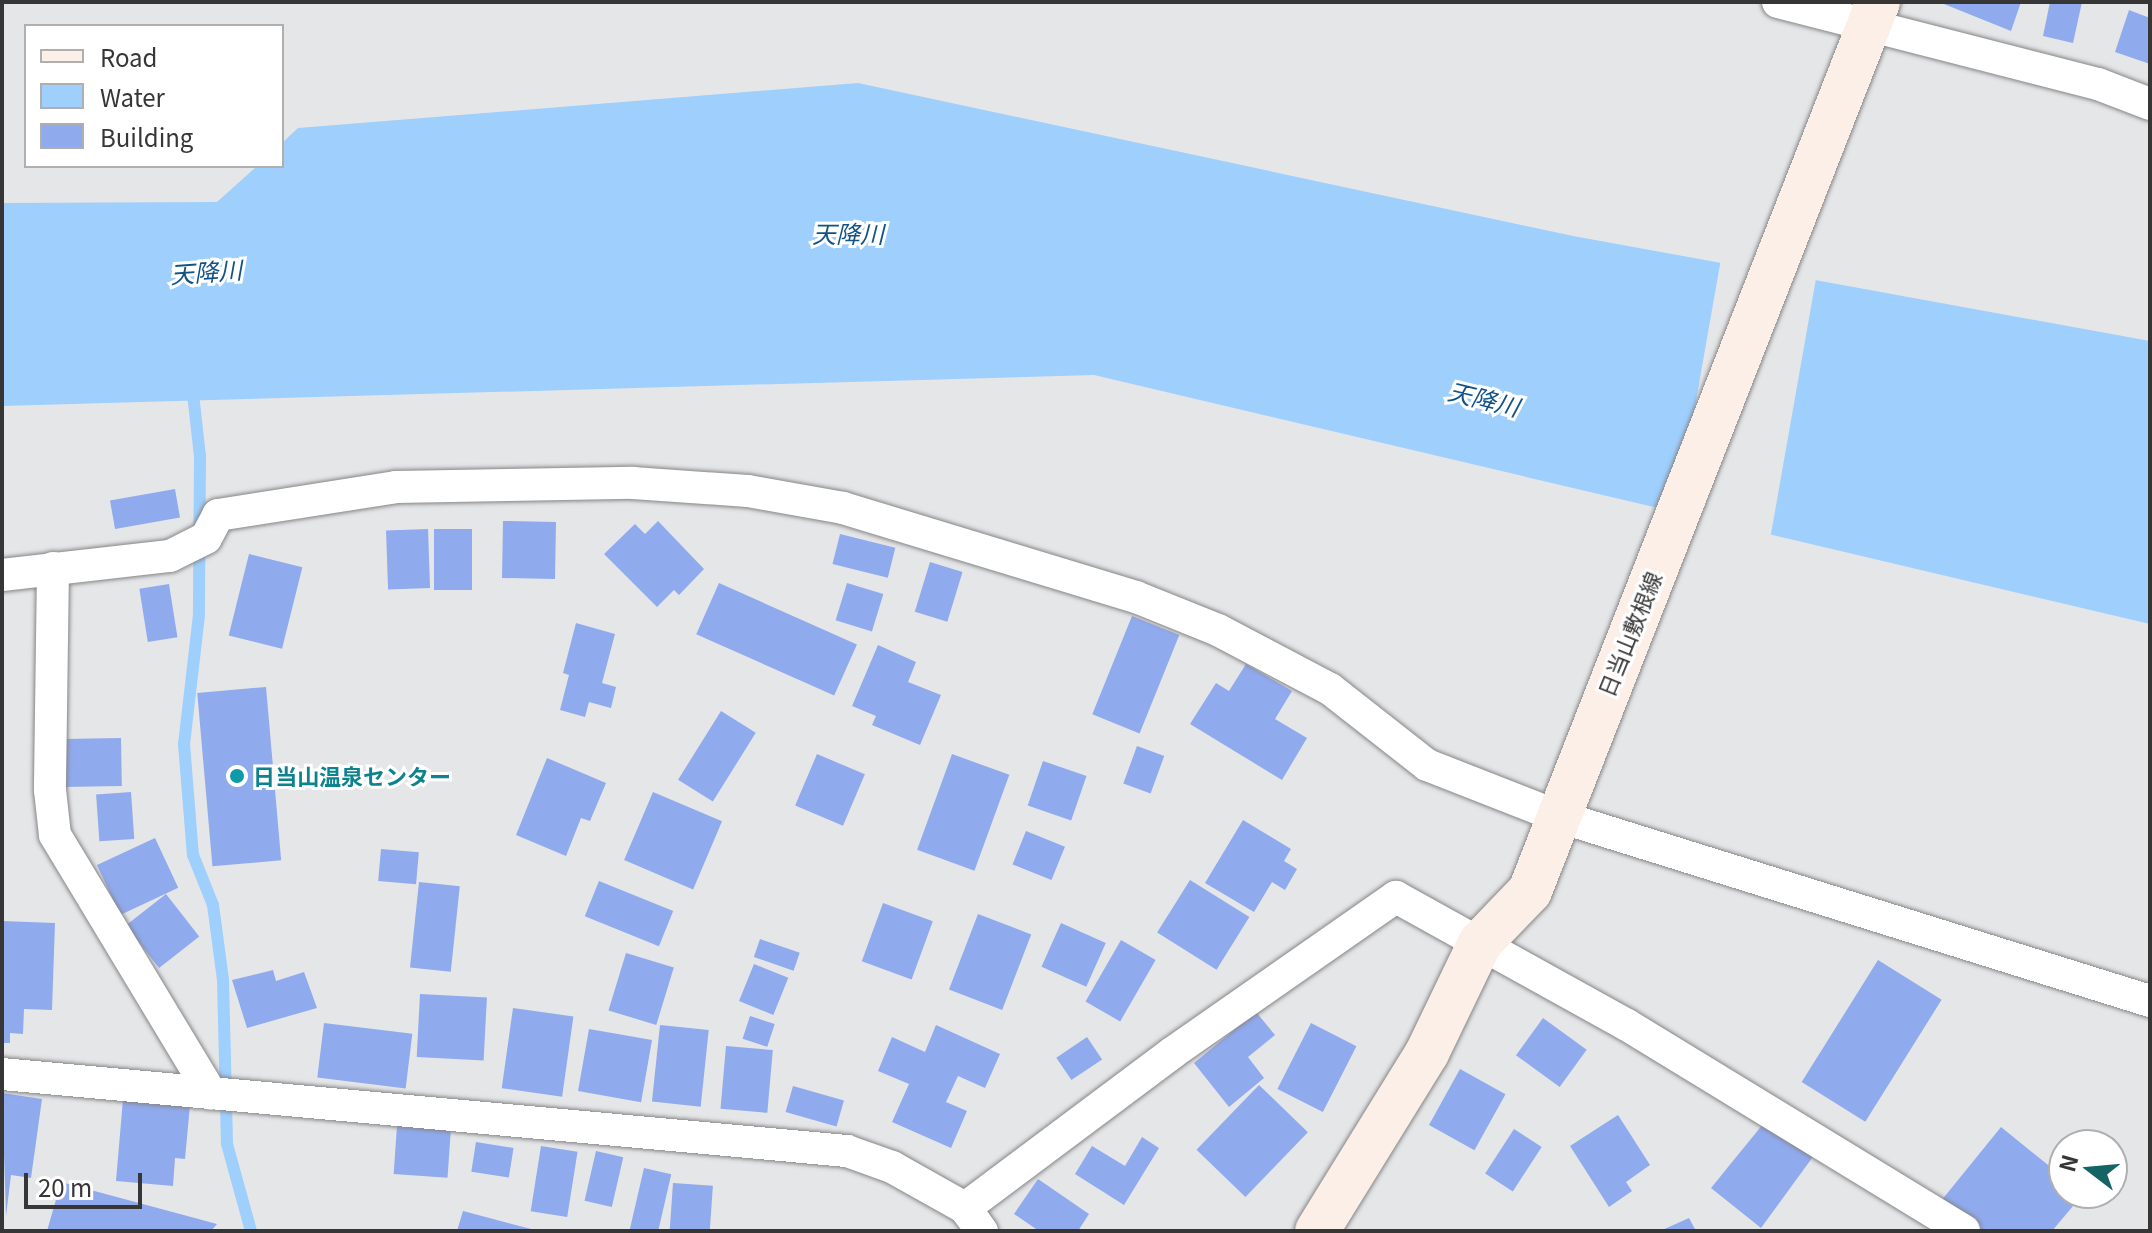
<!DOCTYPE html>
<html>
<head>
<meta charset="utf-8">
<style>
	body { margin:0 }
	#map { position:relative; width:2152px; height:1233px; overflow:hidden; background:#e5e6e8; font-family:Georgia,"Noto Sans JP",serif }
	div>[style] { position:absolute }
	.water>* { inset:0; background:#9fcffd }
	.pier>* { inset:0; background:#e5e6e8; transform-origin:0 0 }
	.stream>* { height:12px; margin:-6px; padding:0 6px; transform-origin:6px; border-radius:6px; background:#9fcffd }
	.building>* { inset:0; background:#90aaee; transform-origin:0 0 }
	.roads { filter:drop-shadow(0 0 2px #868688) drop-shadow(0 0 2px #868688) }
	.street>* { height:32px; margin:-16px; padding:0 16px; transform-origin:16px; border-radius:16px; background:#fff }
	.secondary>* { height:44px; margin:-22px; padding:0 22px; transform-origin:22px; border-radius:22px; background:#fcefe7 }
	.dots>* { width:22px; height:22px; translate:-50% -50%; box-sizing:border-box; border:4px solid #fff; border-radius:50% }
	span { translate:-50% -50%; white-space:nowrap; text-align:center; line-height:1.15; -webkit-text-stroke:6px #fff; paint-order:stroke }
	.street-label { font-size:22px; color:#363637 }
	.culture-label { font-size:22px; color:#0d838f; font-weight:700 }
	.left { translate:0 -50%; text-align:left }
	.water-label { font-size:24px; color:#115387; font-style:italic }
	.frame { position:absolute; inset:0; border:4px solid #363637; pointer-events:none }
	.legend { position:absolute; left:24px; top:24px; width:260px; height:144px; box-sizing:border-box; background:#fff; border:2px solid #afafaf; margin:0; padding:10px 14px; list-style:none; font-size:24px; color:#363637 }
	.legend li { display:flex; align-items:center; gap:16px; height:40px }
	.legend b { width:40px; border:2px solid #afafaf }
	.north { position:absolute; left:2048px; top:1129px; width:80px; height:80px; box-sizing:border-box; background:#fff; border:2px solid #afafaf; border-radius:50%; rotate:286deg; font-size:22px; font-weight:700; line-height:32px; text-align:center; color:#363637 }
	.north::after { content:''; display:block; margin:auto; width:28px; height:36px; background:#146465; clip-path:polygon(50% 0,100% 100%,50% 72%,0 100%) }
	.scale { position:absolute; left:24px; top:1173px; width:118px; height:36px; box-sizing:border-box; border:4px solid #363637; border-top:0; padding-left:10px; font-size:24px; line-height:28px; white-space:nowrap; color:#363637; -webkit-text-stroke:6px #fff; paint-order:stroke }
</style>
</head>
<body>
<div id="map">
	<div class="water">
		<i style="clip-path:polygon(858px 83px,1573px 236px,2150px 341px,2150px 624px,1094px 375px,2px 406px,2px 203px,217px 202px,257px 166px,282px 166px,282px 143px,298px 128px)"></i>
	</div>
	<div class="pier">
		<i style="left:1721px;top:259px;width:97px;height:263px;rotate:10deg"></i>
	</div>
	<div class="stream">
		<i style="left:192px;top:385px;width:71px;rotate:83.6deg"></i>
		<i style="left:200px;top:456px;width:159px;rotate:90.4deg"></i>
		<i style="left:199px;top:615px;width:130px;rotate:96.6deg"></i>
		<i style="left:184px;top:744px;width:111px;rotate:85.4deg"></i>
		<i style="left:193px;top:855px;width:54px;rotate:68.2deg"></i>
		<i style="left:213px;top:905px;width:76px;rotate:82.4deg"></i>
		<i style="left:223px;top:980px;width:164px;rotate:88.6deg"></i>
		<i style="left:227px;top:1144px;width:90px;rotate:74.6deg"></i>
	</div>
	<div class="building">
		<i style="clip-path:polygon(1939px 2px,2021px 2px,2011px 31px)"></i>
		<i style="clip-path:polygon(2050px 2px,2082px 2px,2073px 43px,2043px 36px)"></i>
		<i style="clip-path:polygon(2129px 10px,2150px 18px,2150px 64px,2115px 52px)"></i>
		<i style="left:175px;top:489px;width:29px;height:66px;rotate:80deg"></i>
		<i style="left:503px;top:521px;width:53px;height:57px;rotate:1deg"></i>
		<i style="clip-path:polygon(658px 521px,704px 569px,679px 595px,674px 590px,657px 607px,604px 554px,635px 524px,645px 534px)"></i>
		<i style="left:428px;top:529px;width:59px;height:42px;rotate:88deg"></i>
		<i style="left:434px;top:529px;width:38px;height:61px"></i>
		<i style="left:840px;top:534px;width:57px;height:31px;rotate:14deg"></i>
		<i style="left:249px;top:554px;width:55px;height:84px;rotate:14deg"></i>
		<i style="left:930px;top:562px;width:34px;height:52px;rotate:17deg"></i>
		<i style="left:719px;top:583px;width:151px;height:56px;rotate:24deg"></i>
		<i style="left:847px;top:583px;width:38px;height:39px;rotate:17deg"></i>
		<i style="left:169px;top:584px;width:54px;height:30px;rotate:81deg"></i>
		<i style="left:1132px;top:616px;width:51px;height:106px;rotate:22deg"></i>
		<i style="clip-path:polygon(576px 623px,615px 634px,602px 683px,616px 687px,611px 708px,589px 702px,585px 717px,560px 710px,569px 675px,563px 673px)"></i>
		<i style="clip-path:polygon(878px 645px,916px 662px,908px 682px,941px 695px,920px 745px,872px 725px,876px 716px,852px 706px)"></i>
		<i style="clip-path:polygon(1246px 664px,1292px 691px,1275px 719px,1307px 738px,1282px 780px,1190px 724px,1216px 683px,1229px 691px)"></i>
		<i style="left:266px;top:687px;width:174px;height:69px;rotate:85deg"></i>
		<i style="left:721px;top:711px;width:41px;height:81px;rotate:32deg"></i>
		<i style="left:121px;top:738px;width:48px;height:58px;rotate:89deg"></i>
		<i style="left:1137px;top:746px;width:29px;height:40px;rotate:20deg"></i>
		<i style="left:817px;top:754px;width:52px;height:56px;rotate:23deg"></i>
		<i style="left:952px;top:754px;width:61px;height:102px;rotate:20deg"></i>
		<i style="clip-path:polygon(547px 758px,606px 783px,590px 821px,581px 818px,566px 856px,516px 835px)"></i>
		<i style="left:1043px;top:761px;width:46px;height:47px;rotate:19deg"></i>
		<i style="left:131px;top:792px;width:47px;height:35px;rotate:86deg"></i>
		<i style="left:653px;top:792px;width:75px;height:74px;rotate:23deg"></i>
		<i style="clip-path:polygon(1243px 820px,1291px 849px,1284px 861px,1297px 869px,1285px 890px,1272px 882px,1254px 912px,1205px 883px)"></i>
		<i style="left:1026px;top:831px;width:42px;height:36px;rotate:22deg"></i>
		<i style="left:155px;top:838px;width:55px;height:64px;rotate:65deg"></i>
		<i style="left:381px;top:849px;width:38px;height:32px;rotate:5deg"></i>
		<i style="left:1190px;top:880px;width:70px;height:62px;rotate:32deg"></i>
		<i style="left:599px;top:881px;width:80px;height:38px;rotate:22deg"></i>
		<i style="left:419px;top:882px;width:41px;height:86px;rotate:6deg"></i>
		<i style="left:166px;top:894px;width:54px;height:51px;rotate:52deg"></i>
		<i style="left:883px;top:903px;width:53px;height:62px;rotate:20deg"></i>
		<i style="left:978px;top:914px;width:57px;height:81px;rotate:21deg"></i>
		<i style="clip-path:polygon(2px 921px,55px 923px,52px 1010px,24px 1009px,23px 1034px,10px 1033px,10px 1043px,2px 1043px)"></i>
		<i style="left:1061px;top:923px;width:49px;height:48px;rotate:24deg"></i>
		<i style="left:760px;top:939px;width:42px;height:19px;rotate:19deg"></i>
		<i style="left:1121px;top:940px;width:40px;height:71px;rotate:30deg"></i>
		<i style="left:626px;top:953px;width:50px;height:60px;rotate:17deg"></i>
		<i style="left:1878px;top:960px;width:75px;height:144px;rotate:32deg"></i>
		<i style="left:754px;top:964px;width:37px;height:40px;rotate:22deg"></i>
		<i style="clip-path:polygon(273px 970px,276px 981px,304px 972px,317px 1008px,247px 1028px,232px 980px)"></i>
		<i style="left:420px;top:994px;width:67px;height:63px;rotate:3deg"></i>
		<i style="left:513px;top:1008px;width:61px;height:81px;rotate:8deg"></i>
		<i style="clip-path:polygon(1256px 1012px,1275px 1035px,1248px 1057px,1264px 1078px,1229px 1107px,1194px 1063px)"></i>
		<i style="left:750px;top:1016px;width:26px;height:24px;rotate:18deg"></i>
		<i style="left:1543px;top:1018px;width:54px;height:46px;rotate:36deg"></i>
		<i style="left:324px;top:1023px;width:89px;height:55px;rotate:7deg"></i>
		<i style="left:1311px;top:1023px;width:51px;height:74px;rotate:27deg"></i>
		<i style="left:660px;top:1025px;width:49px;height:77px;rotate:6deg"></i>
		<i style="clip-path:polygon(936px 1025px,1000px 1054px,985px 1088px,958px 1076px,946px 1102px,967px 1111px,951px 1148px,892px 1122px,909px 1084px,878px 1071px,892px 1037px,925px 1052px)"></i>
		<i style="left:589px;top:1029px;width:64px;height:63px;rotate:10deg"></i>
		<i style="left:1087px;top:1037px;width:27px;height:37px;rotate:56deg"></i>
		<i style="left:726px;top:1046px;width:47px;height:63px;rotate:5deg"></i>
		<i style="left:1460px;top:1069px;width:52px;height:64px;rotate:29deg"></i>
		<i style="left:1259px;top:1085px;width:68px;height:90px;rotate:44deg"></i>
		<i style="left:793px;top:1086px;width:53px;height:27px;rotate:16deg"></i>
		<i style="clip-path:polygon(2px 1093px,42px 1099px,31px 1178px,11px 1175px,6px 1216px)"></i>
		<i style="clip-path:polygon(123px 1099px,190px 1105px,185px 1159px,175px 1158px,173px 1186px,116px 1181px)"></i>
		<i style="clip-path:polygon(1772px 1113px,1823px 1143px,1761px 1228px,1711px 1188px)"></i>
		<i style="clip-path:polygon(1618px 1115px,1650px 1165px,1626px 1182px,1632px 1191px,1609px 1207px,1570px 1146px)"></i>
		<i style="left:397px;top:1126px;width:54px;height:48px;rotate:4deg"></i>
		<i style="clip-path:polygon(2001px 1127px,2064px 1178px,2064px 1193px,2084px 1193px,2052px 1231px,1979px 1231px,1941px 1201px)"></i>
		<i style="left:1514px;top:1129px;width:33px;height:53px;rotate:33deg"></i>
		<i style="clip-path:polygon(1142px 1137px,1159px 1148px,1124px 1205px,1075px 1174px,1092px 1146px,1125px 1166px)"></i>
		<i style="left:476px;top:1142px;width:38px;height:30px;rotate:9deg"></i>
		<i style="left:541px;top:1146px;width:37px;height:66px;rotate:9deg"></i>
		<i style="left:596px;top:1151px;width:28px;height:51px;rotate:13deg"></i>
		<i style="left:644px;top:1168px;width:28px;height:64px;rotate:13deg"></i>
		<i style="clip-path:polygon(1038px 1179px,1089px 1214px,1078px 1231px,1039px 1231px,1014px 1214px)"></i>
		<i style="clip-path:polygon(61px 1182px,217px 1224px,211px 1231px,47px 1231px)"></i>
		<i style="left:673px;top:1183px;width:40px;height:48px;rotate:4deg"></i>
		<i style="clip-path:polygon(463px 1211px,535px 1230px,535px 1231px,457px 1231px)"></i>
		<i style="clip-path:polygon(1689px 1218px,1696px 1231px,1660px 1231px)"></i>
	</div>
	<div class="roads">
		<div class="street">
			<i style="left:1778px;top:2px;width:330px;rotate:14.4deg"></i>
			<i style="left:2098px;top:84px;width:56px;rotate:21deg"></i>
			<i style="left:53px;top:568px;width:222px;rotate:90.8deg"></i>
			<i style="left:50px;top:790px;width:45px;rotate:83.7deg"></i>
			<i style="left:55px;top:835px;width:302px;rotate:58.9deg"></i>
			<i style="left:2px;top:575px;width:169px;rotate:-6.5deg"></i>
			<i style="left:170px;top:556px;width:40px;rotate:-26.6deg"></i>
			<i style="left:206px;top:538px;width:26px;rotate:-62deg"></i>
			<i style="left:218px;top:515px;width:180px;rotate:-8.9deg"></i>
			<i style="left:396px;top:487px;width:237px;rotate:-1deg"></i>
			<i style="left:633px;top:483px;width:115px;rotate:4deg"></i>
			<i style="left:748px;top:491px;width:97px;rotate:10.1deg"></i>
			<i style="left:843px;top:508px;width:306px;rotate:16.9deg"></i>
			<i style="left:1136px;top:597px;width:88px;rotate:21.9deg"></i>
			<i style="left:1218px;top:630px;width:127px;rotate:27.8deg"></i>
			<i style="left:1330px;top:689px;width:123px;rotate:38.1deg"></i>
			<i style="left:1427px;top:765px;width:140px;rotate:21.4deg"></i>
			<i style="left:1557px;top:816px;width:621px;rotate:17.33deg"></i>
			<i style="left:2px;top:1074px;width:849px;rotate:5.21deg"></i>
			<i style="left:847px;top:1151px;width:48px;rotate:19.6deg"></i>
			<i style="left:892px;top:1167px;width:84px;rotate:29.3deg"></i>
			<i style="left:965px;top:1208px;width:29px;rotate:54deg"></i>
			<i style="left:965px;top:1208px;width:259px;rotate:-36.8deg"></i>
			<i style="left:1172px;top:1053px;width:273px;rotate:-34.9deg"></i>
			<i style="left:1396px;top:897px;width:264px;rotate:29deg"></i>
			<i style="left:1627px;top:1025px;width:395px;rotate:31.4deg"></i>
		</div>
		<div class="secondary">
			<i style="left:1317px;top:1231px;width:209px;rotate:-58.3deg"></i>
			<i style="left:1427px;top:1053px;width:122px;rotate:-64.3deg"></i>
			<i style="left:1480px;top:943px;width:72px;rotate:-46.1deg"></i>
			<i style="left:1530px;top:891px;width:955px;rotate:-68.62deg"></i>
		</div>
	</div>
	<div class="dots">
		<i style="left:237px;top:776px;background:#0f9aa8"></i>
	</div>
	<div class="street-label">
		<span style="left:1629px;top:634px;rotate:-68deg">日当山敷根線</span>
	</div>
	<div class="culture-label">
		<span class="left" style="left:253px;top:776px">日当山温泉センター</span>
	</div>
	<div class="water-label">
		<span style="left:848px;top:233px">天降川</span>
		<span style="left:206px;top:271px;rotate:-4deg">天降川</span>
		<span style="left:1484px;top:398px;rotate:14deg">天降川</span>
	</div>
	<div class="frame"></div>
	<ul class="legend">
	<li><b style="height:10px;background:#fcefe7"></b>Road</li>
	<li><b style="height:22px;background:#9fcffd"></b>Water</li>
	<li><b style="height:22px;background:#90aaee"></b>Building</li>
	</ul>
	<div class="north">N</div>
	<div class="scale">20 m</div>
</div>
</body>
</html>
